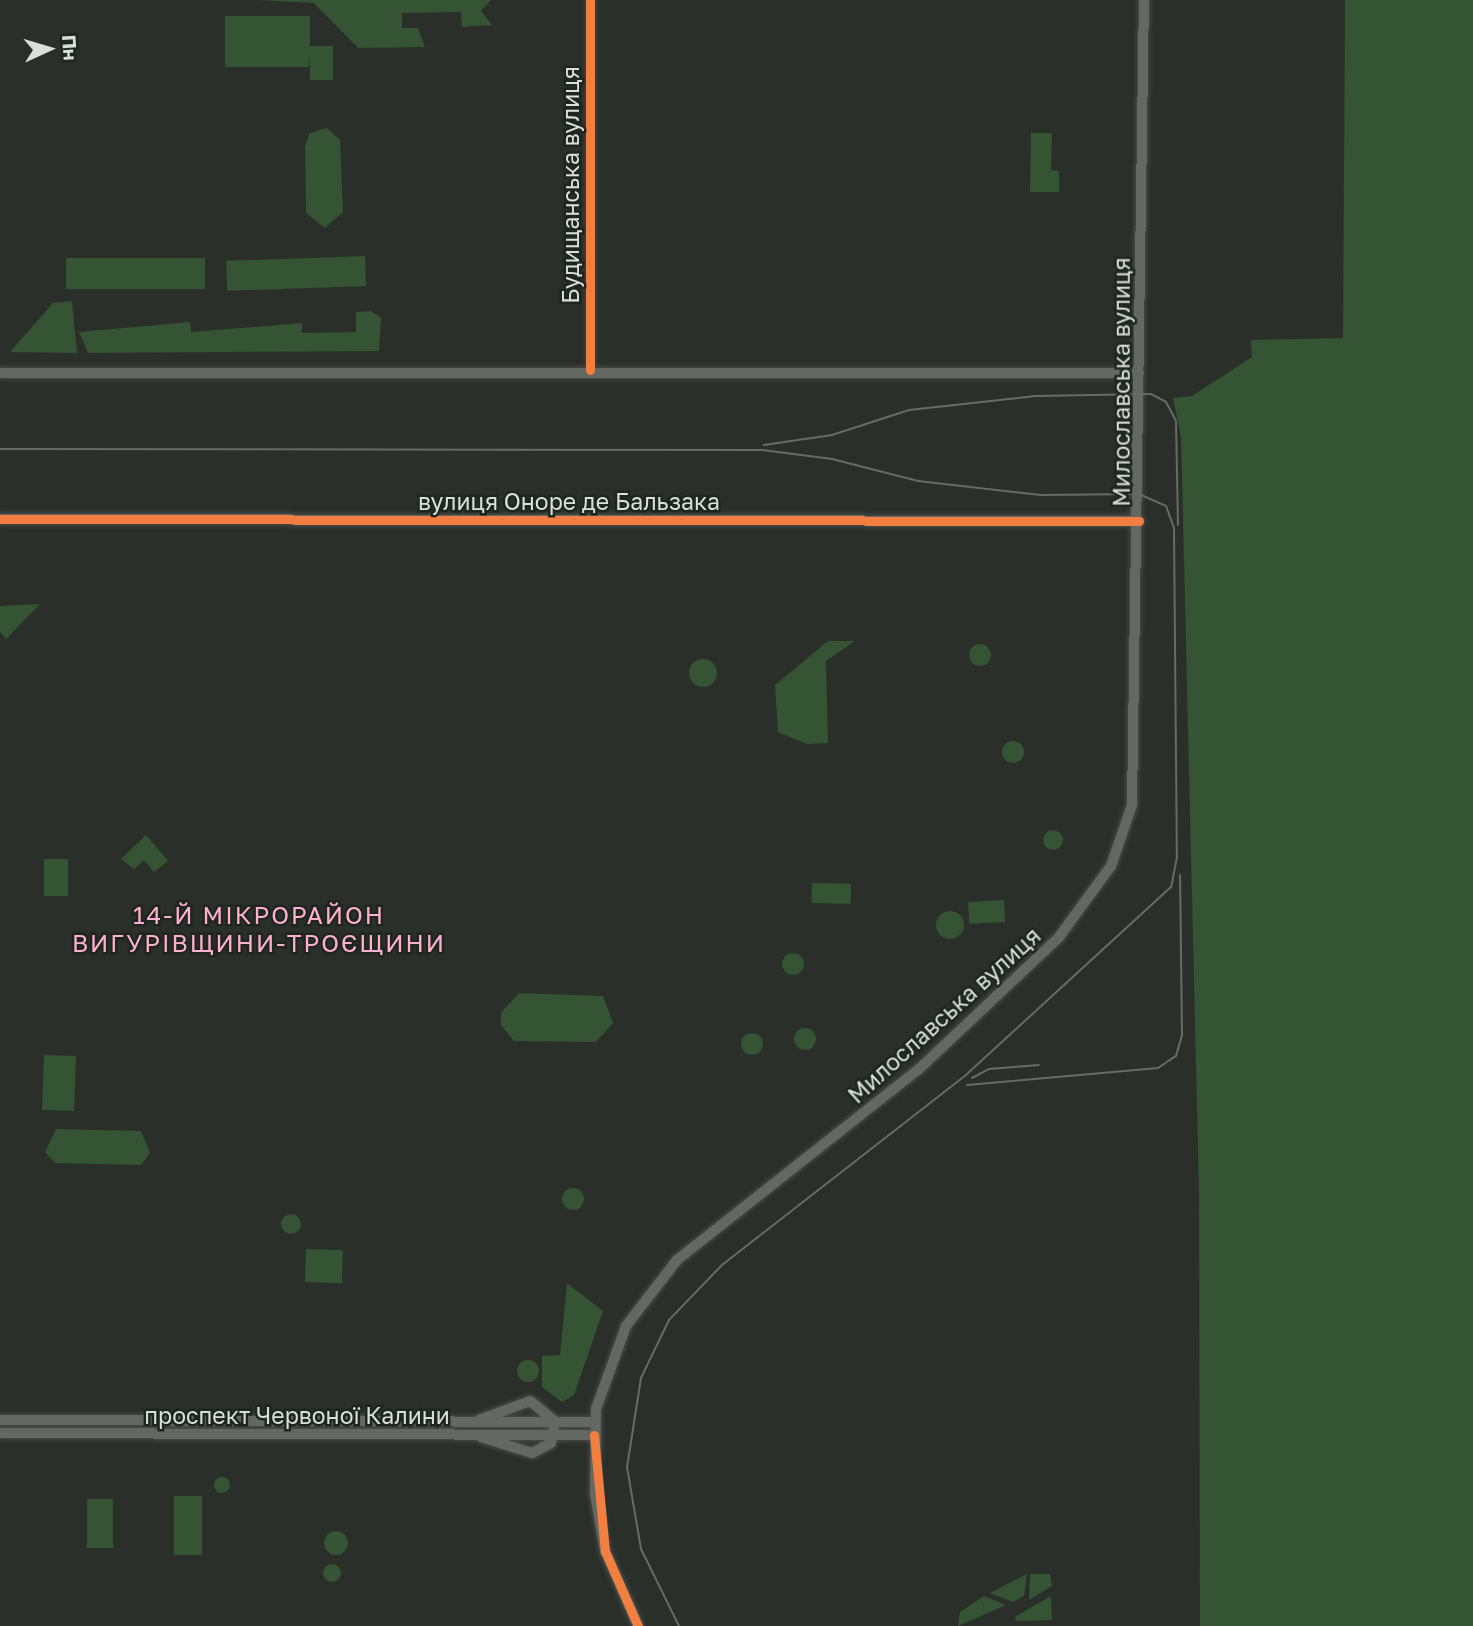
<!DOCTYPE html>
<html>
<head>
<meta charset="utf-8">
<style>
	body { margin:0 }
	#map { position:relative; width:1473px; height:1626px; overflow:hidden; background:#2a2f2a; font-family:"Golos Text",sans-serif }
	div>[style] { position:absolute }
	.green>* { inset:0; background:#345433; transform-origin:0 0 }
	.round { border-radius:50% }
	.roads { filter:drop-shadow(0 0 2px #484b47) drop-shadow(0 0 2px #484b47) }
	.street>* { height:7px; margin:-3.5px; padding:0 3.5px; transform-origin:3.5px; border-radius:3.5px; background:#636563 }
	.secondary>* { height:10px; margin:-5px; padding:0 5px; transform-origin:5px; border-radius:5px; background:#636863 }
	.tram>* { height:2px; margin:-1px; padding:0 1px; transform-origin:1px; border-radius:1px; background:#676a66 }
	.cycleway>* { height:9px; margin:-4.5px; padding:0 4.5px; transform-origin:4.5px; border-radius:4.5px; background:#f27e40 }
	span { translate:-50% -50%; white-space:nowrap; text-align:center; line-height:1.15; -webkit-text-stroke:5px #1f261f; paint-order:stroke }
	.street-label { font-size:23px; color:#dbdfda }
	.neighbourhood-label { font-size:24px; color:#ffb0cf; letter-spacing:2px }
	.north { position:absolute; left:14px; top:14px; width:70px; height:70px; -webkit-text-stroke:5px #1f261f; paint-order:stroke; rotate:86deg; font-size:19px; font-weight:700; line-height:28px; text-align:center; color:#dbdfda }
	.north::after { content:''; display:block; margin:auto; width:24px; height:32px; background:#dbdfda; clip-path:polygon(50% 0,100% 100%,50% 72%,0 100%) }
</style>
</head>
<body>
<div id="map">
	<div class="green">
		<i style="clip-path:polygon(257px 0,491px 0,481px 11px,492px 25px,462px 27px,461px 12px,402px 13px,402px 28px,418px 28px,425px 47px,358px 48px,314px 3px)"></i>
		<i style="clip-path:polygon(1345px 0,1473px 0,1473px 1626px,1200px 1626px,1199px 1191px,1181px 436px,1173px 398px,1192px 396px,1252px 357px,1251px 340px,1343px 338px)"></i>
		<i style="clip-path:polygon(225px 16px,310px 16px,310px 46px,333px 46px,333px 80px,310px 80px,310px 54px,309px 67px,225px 67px)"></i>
		<i style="clip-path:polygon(327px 128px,340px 140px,343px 212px,325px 228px,306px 213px,305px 146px,310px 133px)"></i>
		<i style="clip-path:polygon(1031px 133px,1052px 133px,1051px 170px,1059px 171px,1059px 192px,1030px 192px)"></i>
		<i style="left:365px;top:256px;width:30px;height:139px;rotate:88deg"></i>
		<i style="left:66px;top:258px;width:139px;height:31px"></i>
		<i style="clip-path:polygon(72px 301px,77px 353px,10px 352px,53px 303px)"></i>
		<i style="clip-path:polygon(371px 311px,381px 318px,379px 351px,88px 353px,79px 332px,190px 322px,191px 332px,302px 323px,302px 333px,356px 332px,356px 312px)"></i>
		<i style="clip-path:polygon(40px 604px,6px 639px,0 632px,0 606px)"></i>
		<i style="clip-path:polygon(828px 641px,855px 641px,826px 661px,828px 743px,807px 744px,778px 732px,775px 685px)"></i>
		<i class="round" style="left:969px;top:644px;width:22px;height:22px"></i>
		<i class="round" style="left:689px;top:659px;width:28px;height:28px"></i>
		<i class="round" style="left:1002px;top:741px;width:22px;height:22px"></i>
		<i class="round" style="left:1043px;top:830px;width:20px;height:20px"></i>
		<i style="clip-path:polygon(146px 835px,168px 861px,154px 872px,144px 860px,134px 869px,121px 859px)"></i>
		<i style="left:44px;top:859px;width:24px;height:37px"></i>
		<i style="left:812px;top:883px;width:39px;height:20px;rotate:1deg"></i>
		<i style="left:1004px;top:900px;width:22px;height:36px;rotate:87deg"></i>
		<i class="round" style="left:936px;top:911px;width:28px;height:28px"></i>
		<i class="round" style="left:782px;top:953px;width:22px;height:22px"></i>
		<i style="clip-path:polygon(519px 993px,603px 996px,613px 1023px,596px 1042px,514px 1041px,501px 1025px,501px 1013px)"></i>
		<i class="round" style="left:794px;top:1028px;width:22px;height:22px"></i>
		<i class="round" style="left:741px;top:1033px;width:22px;height:22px"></i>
		<i style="left:44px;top:1055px;width:32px;height:55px;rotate:2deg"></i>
		<i style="clip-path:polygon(56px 1129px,141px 1131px,150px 1153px,141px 1165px,55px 1163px,45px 1152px)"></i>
		<i class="round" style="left:562px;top:1188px;width:22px;height:22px"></i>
		<i class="round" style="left:281px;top:1214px;width:20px;height:20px"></i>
		<i style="left:306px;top:1249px;width:37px;height:33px;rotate:2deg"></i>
		<i style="clip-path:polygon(567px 1283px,603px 1311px,574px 1395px,562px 1402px,542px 1387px,542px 1356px,560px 1355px)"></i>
		<i class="round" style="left:517px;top:1360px;width:22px;height:22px"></i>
		<i class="round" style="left:214px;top:1477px;width:16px;height:16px"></i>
		<i style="left:174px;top:1496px;width:28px;height:59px"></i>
		<i style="left:87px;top:1499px;width:26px;height:49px"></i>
		<i class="round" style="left:324px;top:1531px;width:24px;height:24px"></i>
		<i class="round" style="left:323px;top:1564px;width:18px;height:18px"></i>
		<i style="clip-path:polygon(1027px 1574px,1024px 1596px,1013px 1602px,990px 1593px)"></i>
		<i style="clip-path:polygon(1030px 1574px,1050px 1574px,1052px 1586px,1029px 1600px)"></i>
		<i style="clip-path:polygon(984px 1596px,1006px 1605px,958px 1626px,960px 1612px)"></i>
		<i style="clip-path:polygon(1051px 1596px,1052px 1620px,1015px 1621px,1016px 1616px)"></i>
	</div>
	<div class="roads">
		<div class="street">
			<i style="left:590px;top:0;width:370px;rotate:90deg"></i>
		</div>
		<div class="secondary">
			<i style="left:0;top:373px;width:1139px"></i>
			<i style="left:0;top:519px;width:1139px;rotate:0.1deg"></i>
			<i style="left:0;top:1420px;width:594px;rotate:0.19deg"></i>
			<i style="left:479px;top:1420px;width:54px;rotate:-20.4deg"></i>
			<i style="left:530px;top:1401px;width:32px;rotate:39deg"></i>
			<i style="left:555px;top:1421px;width:22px;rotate:100deg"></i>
			<i style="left:551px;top:1443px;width:21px;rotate:152deg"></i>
			<i style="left:532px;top:1453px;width:53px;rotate:-162.6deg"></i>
			<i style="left:0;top:1433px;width:594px;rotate:0.19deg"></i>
			<i style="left:638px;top:1626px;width:82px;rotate:-113.7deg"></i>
			<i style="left:605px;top:1551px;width:58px;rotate:-100deg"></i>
			<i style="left:595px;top:1494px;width:85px;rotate:-89.3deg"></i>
			<i style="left:596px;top:1409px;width:88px;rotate:-70.1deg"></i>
			<i style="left:626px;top:1326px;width:83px;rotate:-52.3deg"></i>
			<i style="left:677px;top:1260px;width:307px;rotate:-38.3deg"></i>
			<i style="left:918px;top:1070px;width:194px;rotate:-43.3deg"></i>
			<i style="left:1059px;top:937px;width:88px;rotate:-53.8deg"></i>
			<i style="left:1111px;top:866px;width:65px;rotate:-71deg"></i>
			<i style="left:1132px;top:805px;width:805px;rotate:-89.15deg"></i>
		</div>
	</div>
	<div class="tram">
		<i style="left:764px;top:445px;width:69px;rotate:-8.4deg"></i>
		<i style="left:832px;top:435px;width:81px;rotate:-18deg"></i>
		<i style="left:909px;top:410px;width:127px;rotate:-6.3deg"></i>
		<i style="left:1035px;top:396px;width:116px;rotate:-1deg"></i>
		<i style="left:1151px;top:394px;width:17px;rotate:28deg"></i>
		<i style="left:1166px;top:402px;width:21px;rotate:62deg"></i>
		<i style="left:1176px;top:421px;width:104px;rotate:88.9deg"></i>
		<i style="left:0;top:449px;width:762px;rotate:0.08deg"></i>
		<i style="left:762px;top:450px;width:71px;rotate:7.3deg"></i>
		<i style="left:832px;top:459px;width:89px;rotate:14.3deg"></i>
		<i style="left:918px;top:481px;width:124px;rotate:6.5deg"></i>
		<i style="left:1041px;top:495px;width:98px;rotate:-0.6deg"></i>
		<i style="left:1139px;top:494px;width:30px;rotate:24deg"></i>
		<i style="left:1166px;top:506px;width:23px;rotate:70deg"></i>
		<i style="left:1174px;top:528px;width:329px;rotate:89.5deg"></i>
		<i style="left:1177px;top:857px;width:31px;rotate:101deg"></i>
		<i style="left:1171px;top:887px;width:278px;rotate:137.5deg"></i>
		<i style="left:966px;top:1075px;width:308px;rotate:142.1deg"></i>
		<i style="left:723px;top:1264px;width:78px;rotate:134deg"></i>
		<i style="left:669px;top:1320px;width:64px;rotate:115.8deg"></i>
		<i style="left:641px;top:1378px;width:90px;rotate:98.9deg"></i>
		<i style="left:627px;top:1467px;width:83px;rotate:80.3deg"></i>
		<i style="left:641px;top:1549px;width:86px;rotate:63.7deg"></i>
		<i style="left:972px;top:1078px;width:19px;rotate:-28deg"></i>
		<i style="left:989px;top:1069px;width:50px;rotate:-4.6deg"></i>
		<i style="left:967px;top:1085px;width:192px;rotate:-5.1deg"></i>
		<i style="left:1158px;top:1068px;width:22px;rotate:-34deg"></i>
		<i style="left:1176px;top:1056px;width:22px;rotate:-74deg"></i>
		<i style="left:1182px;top:1035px;width:160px;rotate:-90.7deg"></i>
	</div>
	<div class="cycleway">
		<i style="left:590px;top:0;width:370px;rotate:90deg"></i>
		<i style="left:0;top:519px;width:1139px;rotate:0.1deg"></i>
		<i style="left:594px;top:1435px;width:117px;rotate:84.6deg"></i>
		<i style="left:605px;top:1551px;width:82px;rotate:66.3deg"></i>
	</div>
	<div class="street-label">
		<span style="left:570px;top:185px;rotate:-90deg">Будищанська вулиця</span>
		<span style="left:1121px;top:382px;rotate:-90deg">Милославська вулиця</span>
		<span style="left:569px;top:501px">вулиця Оноре де Бальзака</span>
		<span style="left:944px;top:1015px;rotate:-42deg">Милославська вулиця</span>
		<span style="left:297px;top:1415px">проспект Червоної Калини</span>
	</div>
	<div class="neighbourhood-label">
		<span style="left:259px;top:929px">14-Й МІКРОРАЙОН<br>ВИГУРІВЩИНИ-ТРОЄЩИНИ</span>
	</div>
	<div class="north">Пн</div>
</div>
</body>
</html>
